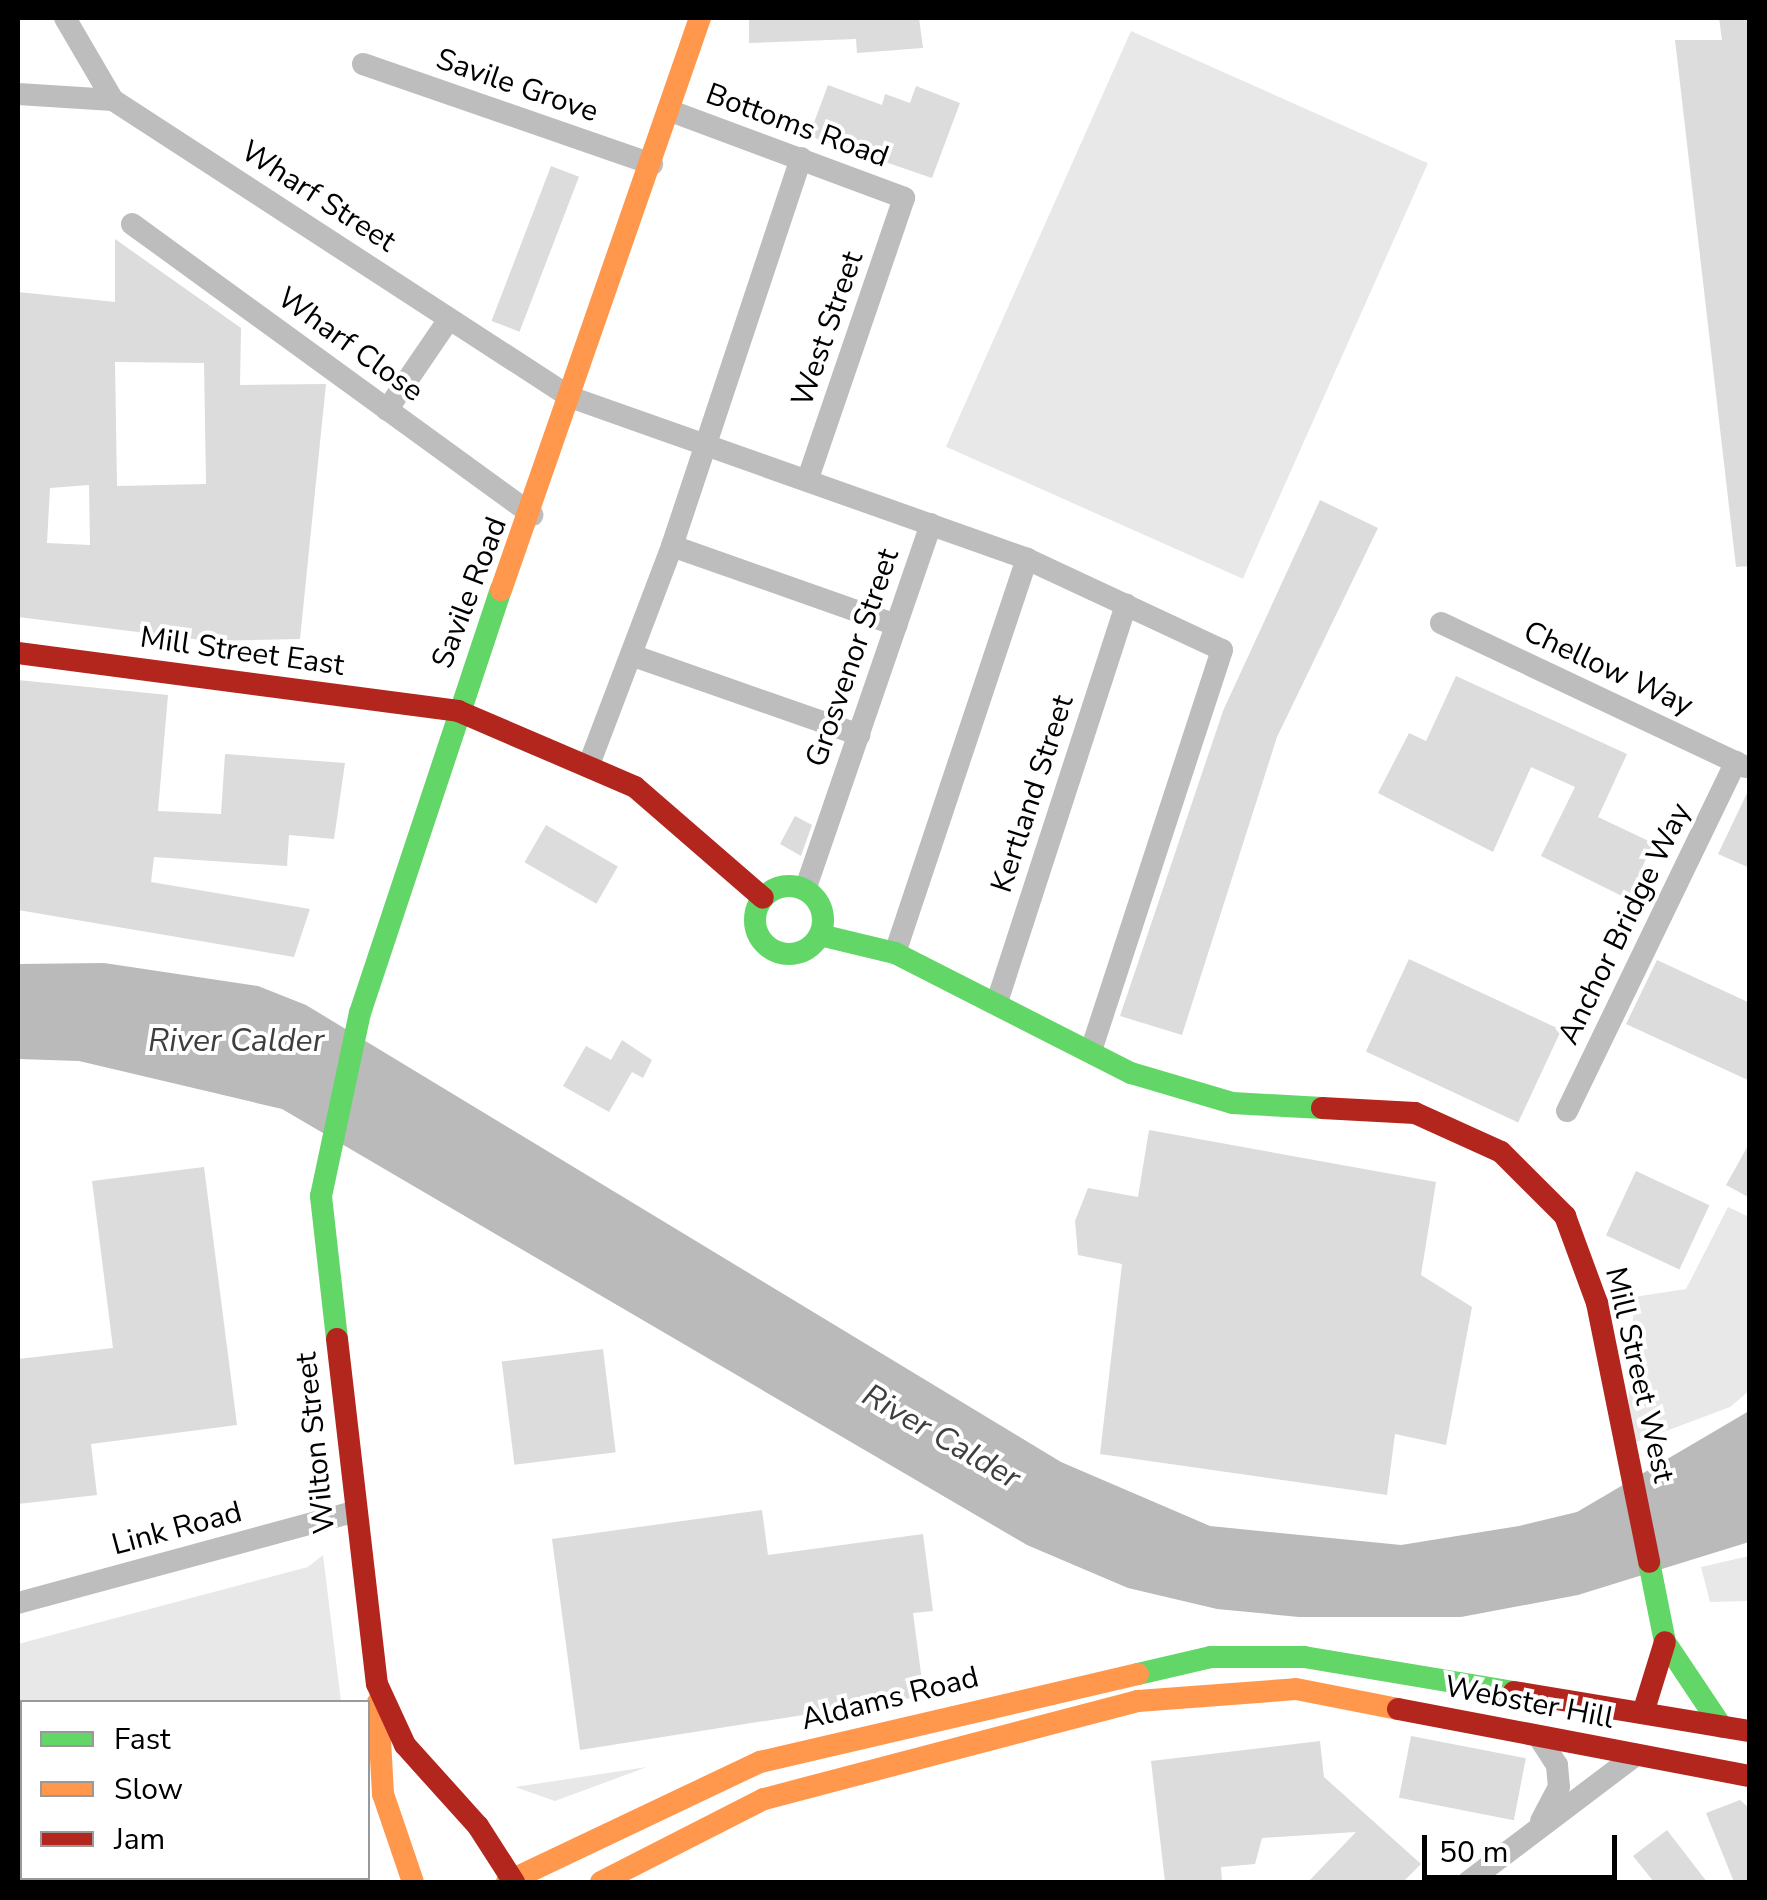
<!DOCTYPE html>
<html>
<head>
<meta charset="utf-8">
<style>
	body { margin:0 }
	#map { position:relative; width:1767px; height:1900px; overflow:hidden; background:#fff; font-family:"Nunito Sans",sans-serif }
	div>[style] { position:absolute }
	.green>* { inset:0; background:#e8e8e8; transform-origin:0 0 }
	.water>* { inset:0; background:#bababa }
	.building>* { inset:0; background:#dcdcdc; transform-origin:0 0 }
	.street>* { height:22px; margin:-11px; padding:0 11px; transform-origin:11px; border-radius:11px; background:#bdbdbd }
	.fast>* { height:22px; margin:-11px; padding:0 11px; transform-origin:11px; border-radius:11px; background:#63d668 }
	.fast>.ring { margin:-11px; padding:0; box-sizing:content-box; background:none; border:22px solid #63d668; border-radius:50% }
	.slow>* { height:22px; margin:-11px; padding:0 11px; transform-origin:11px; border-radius:11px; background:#ff974d }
	.jam>* { height:22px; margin:-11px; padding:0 11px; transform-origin:11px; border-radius:11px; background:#b3261e }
	span { translate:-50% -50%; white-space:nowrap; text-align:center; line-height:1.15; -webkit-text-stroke:8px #fff; paint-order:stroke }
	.street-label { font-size:30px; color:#000 }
	.water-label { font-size:32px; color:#3e3e3e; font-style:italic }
	.frame { position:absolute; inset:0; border:20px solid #000; pointer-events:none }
	.legend { position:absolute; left:20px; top:1700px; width:350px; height:180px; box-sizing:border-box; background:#fff; border:2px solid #999; margin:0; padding:12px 18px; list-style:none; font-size:30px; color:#000 }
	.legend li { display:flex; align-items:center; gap:20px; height:50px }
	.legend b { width:50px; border:2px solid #999 }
	.scale { position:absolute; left:1422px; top:1835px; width:195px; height:45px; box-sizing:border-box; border:5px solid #000; border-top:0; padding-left:12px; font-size:30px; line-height:35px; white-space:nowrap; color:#000; -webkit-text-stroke:8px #fff; paint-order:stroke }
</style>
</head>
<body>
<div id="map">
	<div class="green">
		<i style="left:1131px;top:31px;width:325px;height:455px;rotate:24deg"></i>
		<i style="clip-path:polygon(1728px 1207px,1749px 1217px,1749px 1391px,1730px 1407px,1626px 1446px,1634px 1297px,1686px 1289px)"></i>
		<i style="clip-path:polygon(323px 1555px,341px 1702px,22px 1702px,22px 1878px,364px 1882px,18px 1882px,18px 1644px,308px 1567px)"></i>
		<i style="clip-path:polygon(1749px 1556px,1749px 1601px,1710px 1602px,1701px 1567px)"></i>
		<i style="clip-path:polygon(647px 1767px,555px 1801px,515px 1787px)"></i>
	</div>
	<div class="water">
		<i style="clip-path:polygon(104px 963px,258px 986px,306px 1005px,1061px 1462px,1210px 1526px,1401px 1545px,1519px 1526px,1577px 1512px,1749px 1411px,1749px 1542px,1578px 1595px,1461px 1617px,1299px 1617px,1217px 1609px,1128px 1588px,1027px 1545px,282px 1109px,79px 1061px,18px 1059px,18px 964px)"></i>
	</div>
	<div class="building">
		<i style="clip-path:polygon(749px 18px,919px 18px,923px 48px,857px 53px,856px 39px,749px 43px)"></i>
		<i style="clip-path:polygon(1719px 18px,1750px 18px,1750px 566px,1736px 567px,1675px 40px,1722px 40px)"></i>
		<i style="clip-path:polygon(828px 85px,882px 105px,885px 94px,910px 103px,916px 86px,960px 103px,932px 178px,809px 136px)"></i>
		<i style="left:551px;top:166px;width:30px;height:166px;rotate:21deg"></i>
		<i style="clip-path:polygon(evenodd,115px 239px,241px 328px,240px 385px,326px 384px,300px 639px,209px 641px,18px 617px,18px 292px,115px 302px,115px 239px,115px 362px,204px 363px,206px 484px,117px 486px,115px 362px,115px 239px,89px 485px,90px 545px,47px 543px,50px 488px,89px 485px)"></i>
		<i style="clip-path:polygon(1320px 500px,1378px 528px,1277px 737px,1182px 1035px,1120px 1016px,1223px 711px)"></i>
		<i style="clip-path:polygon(1456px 676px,1627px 754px,1598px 817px,1653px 843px,1628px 899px,1541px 856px,1575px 787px,1531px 767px,1493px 852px,1378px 793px,1409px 733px,1426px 741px)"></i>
		<i style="clip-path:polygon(18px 680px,168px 695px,158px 811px,221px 814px,225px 754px,345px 763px,334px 839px,289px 835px,287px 866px,154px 857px,151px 882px,310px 909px,294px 957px,18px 910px)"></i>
		<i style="clip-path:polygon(1750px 787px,1750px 868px,1718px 854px)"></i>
		<i style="clip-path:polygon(795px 816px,812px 825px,801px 856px,780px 844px)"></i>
		<i style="left:546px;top:825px;width:83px;height:43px;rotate:30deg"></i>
		<i style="left:1409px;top:959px;width:168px;height:102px;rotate:25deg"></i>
		<i style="clip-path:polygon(1657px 960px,1750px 1003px,1750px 1081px,1626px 1024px)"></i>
		<i style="clip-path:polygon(622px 1040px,652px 1060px,643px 1078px,632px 1072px,609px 1112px,563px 1086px,586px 1046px,611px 1060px)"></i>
		<i style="clip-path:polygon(1149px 1130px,1436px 1182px,1421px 1275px,1472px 1307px,1446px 1445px,1395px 1434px,1387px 1495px,1100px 1454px,1122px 1264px,1078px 1255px,1075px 1221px,1088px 1188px,1138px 1197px)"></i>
		<i style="clip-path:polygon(1750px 1142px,1750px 1198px,1726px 1185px)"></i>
		<i style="clip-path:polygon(204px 1167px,237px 1425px,91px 1444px,97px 1495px,18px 1504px,18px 1359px,113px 1348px,92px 1181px)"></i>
		<i style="left:1636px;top:1171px;width:81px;height:71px;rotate:25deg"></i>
		<i style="left:603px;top:1349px;width:104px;height:102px;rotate:83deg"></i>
		<i style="clip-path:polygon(762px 1510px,768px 1555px,923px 1534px,933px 1611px,913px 1613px,924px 1696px,580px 1750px,552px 1539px)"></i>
		<i style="left:1411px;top:1736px;width:117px;height:63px;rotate:11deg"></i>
		<i style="clip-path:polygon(1320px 1741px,1324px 1777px,1421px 1864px,1403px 1882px,1308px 1882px,1356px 1832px,1262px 1838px,1255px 1864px,1221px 1867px,1222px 1882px,1165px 1882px,1151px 1761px)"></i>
		<i style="clip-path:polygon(1740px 1800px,1750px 1809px,1750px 1882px,1734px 1882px,1706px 1813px)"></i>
		<i style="clip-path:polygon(1667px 1830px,1707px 1882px,1654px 1882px,1633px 1856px)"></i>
	</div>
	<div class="street">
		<i style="left:65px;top:18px;width:95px;rotate:59.7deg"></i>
		<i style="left:363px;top:64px;width:306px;rotate:19.1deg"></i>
		<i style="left:18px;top:94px;width:95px;rotate:3.6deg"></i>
		<i style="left:113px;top:100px;width:545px;rotate:33.02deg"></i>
		<i style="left:570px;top:397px;width:485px;rotate:19.5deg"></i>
		<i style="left:1027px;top:559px;width:215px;rotate:25deg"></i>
		<i style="left:1222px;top:650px;width:421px;rotate:108.1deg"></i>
		<i style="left:668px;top:110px;width:252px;rotate:20.4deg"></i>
		<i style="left:904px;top:198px;width:296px;rotate:108.9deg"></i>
		<i style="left:132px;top:224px;width:495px;rotate:36deg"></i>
		<i style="left:387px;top:410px;width:110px;rotate:-55.7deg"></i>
		<i style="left:672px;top:546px;width:238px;rotate:19.4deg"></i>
		<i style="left:1441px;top:623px;width:337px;rotate:25.3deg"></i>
		<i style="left:631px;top:655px;width:242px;rotate:19.3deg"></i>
		<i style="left:590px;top:762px;width:231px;rotate:-69.2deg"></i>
		<i style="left:672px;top:546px;width:409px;rotate:-71.6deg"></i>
		<i style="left:805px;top:890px;width:387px;rotate:-71deg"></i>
		<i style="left:895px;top:953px;width:416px;rotate:-71.5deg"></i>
		<i style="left:997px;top:1002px;width:418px;rotate:-72deg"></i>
		<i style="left:1567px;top:1111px;width:388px;rotate:-64.2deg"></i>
		<i style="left:18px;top:1603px;width:347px;rotate:-15.2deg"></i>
		<i style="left:1540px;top:1739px;width:31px;rotate:57deg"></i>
		<i style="left:1557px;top:1765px;width:22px;rotate:85deg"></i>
		<i style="left:1559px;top:1787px;width:38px;rotate:118deg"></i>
		<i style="left:1468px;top:1882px;width:211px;rotate:-37.1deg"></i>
	</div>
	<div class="fast">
		<i class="ring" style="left:755px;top:886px;width:46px;height:46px"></i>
		<i style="left:820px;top:935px;width:77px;rotate:13.5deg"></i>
		<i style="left:895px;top:953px;width:265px;rotate:27deg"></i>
		<i style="left:1131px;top:1073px;width:105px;rotate:16.5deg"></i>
		<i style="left:1232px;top:1103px;width:90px;rotate:3.2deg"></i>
		<i style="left:337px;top:1339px;width:144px;rotate:-96.4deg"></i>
		<i style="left:321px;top:1196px;width:187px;rotate:-78deg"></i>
		<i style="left:360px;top:1013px;width:446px;rotate:-71.6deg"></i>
		<i style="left:1649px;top:1562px;width:82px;rotate:78.7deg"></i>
		<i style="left:1665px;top:1642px;width:102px;rotate:56.2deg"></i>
		<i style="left:1138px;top:1674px;width:75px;rotate:-13.1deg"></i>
		<i style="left:1211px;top:1657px;width:93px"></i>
		<i style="left:1304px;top:1657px;width:213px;rotate:9.5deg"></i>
	</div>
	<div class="slow">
		<i style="left:501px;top:590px;width:606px;rotate:-70.82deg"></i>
		<i style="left:378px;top:1702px;width:92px;rotate:86.9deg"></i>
		<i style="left:383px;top:1794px;width:93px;rotate:71.2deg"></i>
		<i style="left:507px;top:1882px;width:280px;rotate:-25.4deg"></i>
		<i style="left:760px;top:1762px;width:388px;rotate:-13.1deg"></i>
		<i style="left:601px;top:1882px;width:183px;rotate:-27deg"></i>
		<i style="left:764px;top:1799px;width:387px;rotate:-14.7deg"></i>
		<i style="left:1138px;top:1701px;width:158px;rotate:-4.3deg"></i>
		<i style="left:1296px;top:1689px;width:104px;rotate:11.1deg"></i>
	</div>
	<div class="jam">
		<i style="left:18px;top:653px;width:444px;rotate:7.5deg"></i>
		<i style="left:458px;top:711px;width:193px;rotate:23.2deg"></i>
		<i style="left:635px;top:787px;width:169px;rotate:40.9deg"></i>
		<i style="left:1322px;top:1108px;width:93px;rotate:3.1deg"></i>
		<i style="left:1415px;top:1113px;width:94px;rotate:24.4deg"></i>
		<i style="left:1501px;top:1152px;width:91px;rotate:45deg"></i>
		<i style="left:1565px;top:1216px;width:93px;rotate:69.8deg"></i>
		<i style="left:1597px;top:1303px;width:264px;rotate:78.6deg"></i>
		<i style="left:337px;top:1339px;width:347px;rotate:83.4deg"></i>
		<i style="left:377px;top:1684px;width:67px;rotate:65.3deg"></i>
		<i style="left:405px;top:1745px;width:109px;rotate:48deg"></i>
		<i style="left:478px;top:1826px;width:67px;rotate:57.3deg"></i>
		<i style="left:1514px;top:1692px;width:239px;rotate:9.4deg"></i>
		<i style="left:1398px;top:1709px;width:358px;rotate:10.8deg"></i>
		<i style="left:1643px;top:1713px;width:74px;rotate:-72.8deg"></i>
	</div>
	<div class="street-label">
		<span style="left:517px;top:86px;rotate:19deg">Savile Grove</span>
		<span style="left:797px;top:126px;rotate:20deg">Bottoms Road</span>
		<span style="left:318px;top:197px;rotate:33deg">Wharf Street</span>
		<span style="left:828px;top:329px;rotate:-71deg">West Street</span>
		<span style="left:350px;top:345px;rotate:36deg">Wharf Close</span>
		<span style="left:470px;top:593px;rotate:-69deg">Savile Road</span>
		<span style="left:242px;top:652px;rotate:8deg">Mill Street East</span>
		<span style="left:853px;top:658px;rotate:-71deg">Grosvenor Street</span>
		<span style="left:1608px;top:669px;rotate:25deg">Chellow Way</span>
		<span style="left:1033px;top:794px;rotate:-72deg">Kertland Street</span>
		<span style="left:1625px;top:924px;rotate:-64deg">Anchor Bridge Way</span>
		<span style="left:1639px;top:1375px;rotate:77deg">Mill Street West</span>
		<span style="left:316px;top:1443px;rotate:-96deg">Wilton Street</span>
		<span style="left:177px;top:1529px;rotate:-15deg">Link Road</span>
		<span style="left:890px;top:1699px;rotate:-14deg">Aldams Road</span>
		<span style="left:1529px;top:1703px;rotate:11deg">Webster Hill</span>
	</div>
	<div class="water-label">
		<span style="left:236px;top:1041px">River Calder</span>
		<span style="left:941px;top:1437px;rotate:30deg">River Calder</span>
	</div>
	<div class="frame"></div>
	<ul class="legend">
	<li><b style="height:12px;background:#63d668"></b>Fast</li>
	<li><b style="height:12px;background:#ff974d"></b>Slow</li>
	<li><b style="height:12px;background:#b3261e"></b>Jam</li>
	</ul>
	<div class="scale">50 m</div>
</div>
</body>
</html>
